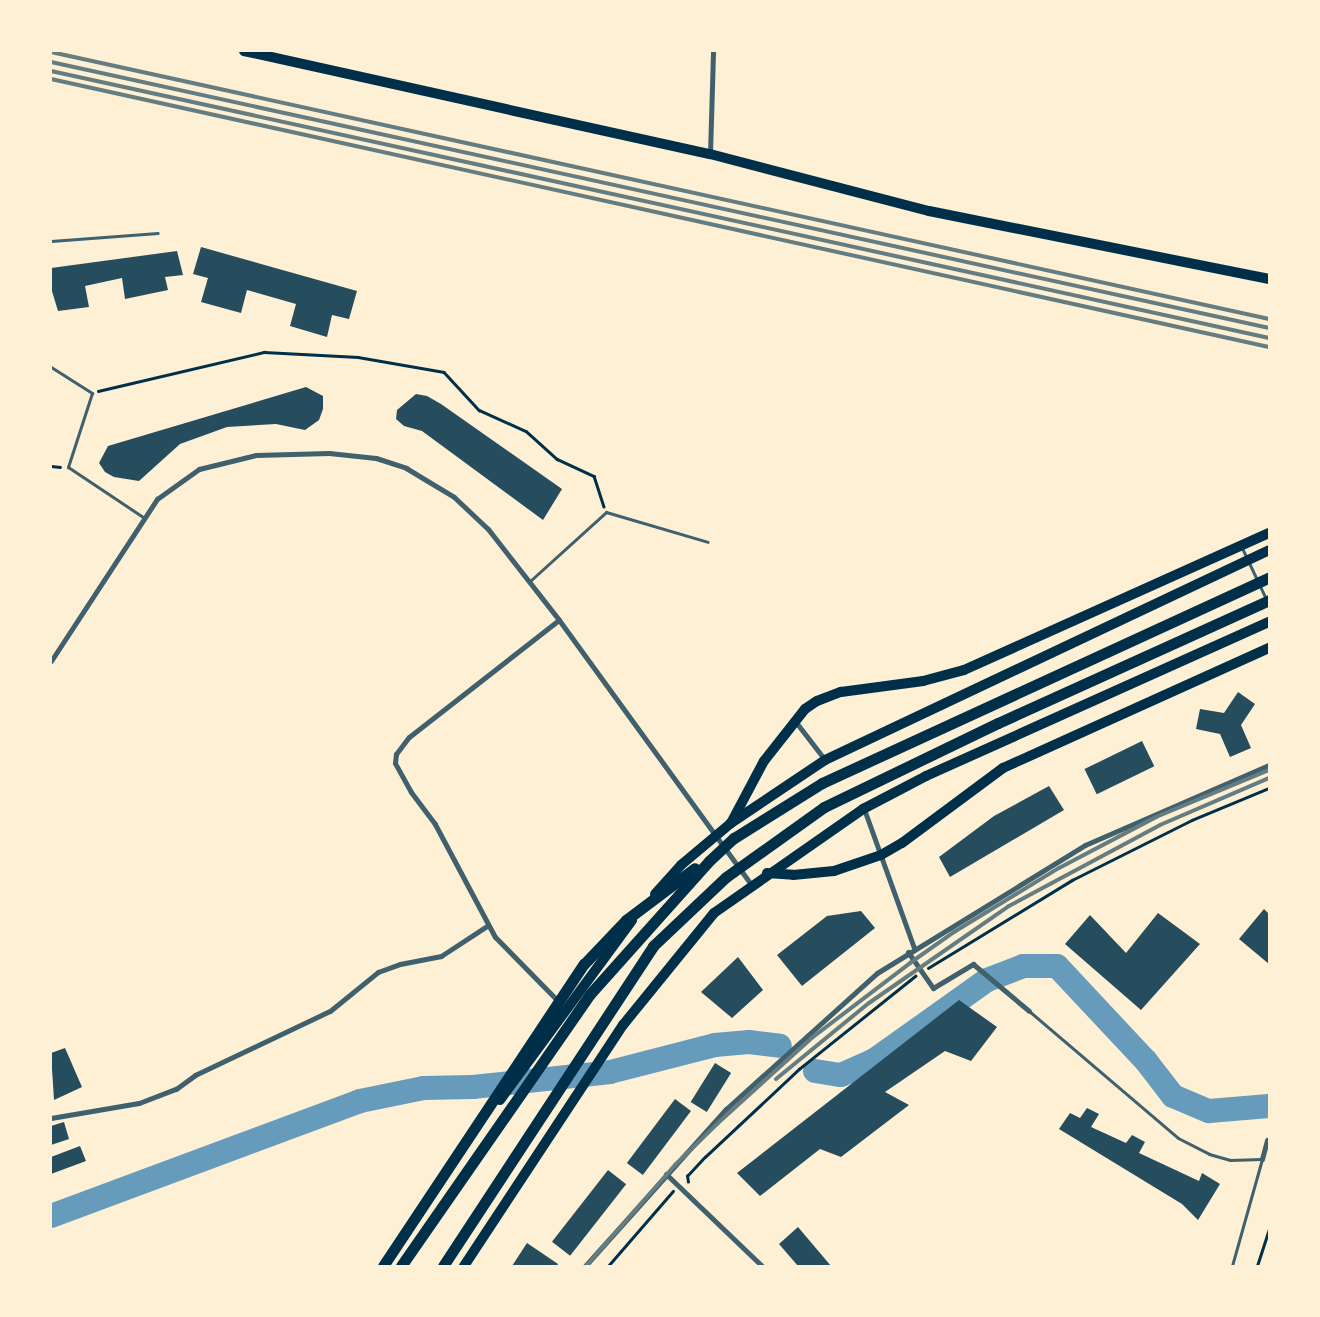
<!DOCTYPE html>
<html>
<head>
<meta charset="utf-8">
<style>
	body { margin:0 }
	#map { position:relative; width:1320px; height:1317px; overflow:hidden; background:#fdf0d5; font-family:Lora,serif }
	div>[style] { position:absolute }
	.river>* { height:24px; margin:-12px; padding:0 12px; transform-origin:12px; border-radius:12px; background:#669bbc }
	.building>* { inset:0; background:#264d5e; transform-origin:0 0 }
	.path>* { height:2.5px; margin:-1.25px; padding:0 1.25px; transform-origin:1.25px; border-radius:1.25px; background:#003049 }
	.service>* { height:3px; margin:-1.5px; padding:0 1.5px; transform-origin:1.5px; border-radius:1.5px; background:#3f606c }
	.minor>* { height:5px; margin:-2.5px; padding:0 2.5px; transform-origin:2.5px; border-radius:2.5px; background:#3f606c }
	.secondary>* { height:10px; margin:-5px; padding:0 5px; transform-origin:5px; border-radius:5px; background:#003049 }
	.primary>* { height:10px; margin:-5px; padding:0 5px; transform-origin:5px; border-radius:5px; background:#003049 }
	.trunk>* { height:11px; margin:-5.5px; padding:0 5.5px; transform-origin:5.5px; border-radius:5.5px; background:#003049 }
	.rail>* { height:4px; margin:-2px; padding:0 2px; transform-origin:2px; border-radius:2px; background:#657d81 }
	span { translate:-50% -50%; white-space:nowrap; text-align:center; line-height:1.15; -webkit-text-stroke:5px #fdf0d5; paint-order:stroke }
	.frame { position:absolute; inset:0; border:52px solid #fdf0d5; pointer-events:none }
</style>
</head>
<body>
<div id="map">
	<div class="river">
		<i style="left:815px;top:1071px;width:26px;rotate:9deg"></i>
		<i style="left:841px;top:1075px;width:35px;rotate:-24deg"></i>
		<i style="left:873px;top:1061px;width:140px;rotate:-35.4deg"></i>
		<i style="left:987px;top:980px;width:39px;rotate:-21deg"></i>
		<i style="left:1023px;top:966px;width:34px"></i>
		<i style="left:1057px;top:966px;width:130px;rotate:46.9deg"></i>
		<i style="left:1146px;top:1061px;width:44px;rotate:52.4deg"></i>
		<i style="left:1173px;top:1096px;width:39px;rotate:23deg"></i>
		<i style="left:1209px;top:1111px;width:60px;rotate:-4.8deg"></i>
		<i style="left:51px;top:1216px;width:330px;rotate:-20.4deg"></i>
		<i style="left:360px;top:1101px;width:65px;rotate:-11.5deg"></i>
		<i style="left:424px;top:1088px;width:49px;rotate:-1.2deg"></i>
		<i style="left:473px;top:1087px;width:138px;rotate:-6.2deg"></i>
		<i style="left:610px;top:1072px;width:108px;rotate:-14.4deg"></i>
		<i style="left:715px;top:1045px;width:34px;rotate:-5deg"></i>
		<i style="left:749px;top:1042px;width:31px;rotate:7deg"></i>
	</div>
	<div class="building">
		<i style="clip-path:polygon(201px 247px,357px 291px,349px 319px,332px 315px,327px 337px,290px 326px,296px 304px,247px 290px,241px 313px,201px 302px,208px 278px,193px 274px)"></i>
		<i style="clip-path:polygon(177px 251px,183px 275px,165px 277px,168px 290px,125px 299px,122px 278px,85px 286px,89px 307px,58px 311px,51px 288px,51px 268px)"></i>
		<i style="clip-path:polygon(306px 387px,323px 396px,323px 409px,319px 420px,305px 430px,276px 424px,227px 427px,180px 444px,139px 481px,114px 477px,105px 472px,99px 463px,108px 446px)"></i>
		<i style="clip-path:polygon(416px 394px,427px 396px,441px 404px,562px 489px,543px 520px,422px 431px,404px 426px,396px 419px,397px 410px)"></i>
		<i style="clip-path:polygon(1238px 692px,1255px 704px,1241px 725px,1251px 748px,1230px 757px,1220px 734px,1196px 729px,1200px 709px,1224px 713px)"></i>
		<i style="left:1142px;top:741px;width:28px;height:64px;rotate:64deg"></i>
		<i style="clip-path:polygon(1049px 786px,1064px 810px,950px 877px,939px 857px,994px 816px)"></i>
		<i style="clip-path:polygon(1264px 909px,1269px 914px,1269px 964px,1239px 939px)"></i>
		<i style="clip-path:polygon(861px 911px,875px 928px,802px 986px,777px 955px,827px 916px)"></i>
		<i style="clip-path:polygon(1158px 913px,1200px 944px,1141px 1010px,1065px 944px,1090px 915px,1126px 953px)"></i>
		<i style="clip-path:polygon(738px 957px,763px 990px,732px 1018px,701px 992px)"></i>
		<i style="clip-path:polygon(959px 1000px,997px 1027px,971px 1061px,945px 1051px,885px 1092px,909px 1105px,841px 1157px,820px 1149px,760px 1196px,737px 1173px)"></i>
		<i style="clip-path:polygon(65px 1048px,82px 1087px,54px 1100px,51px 1053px)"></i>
		<i style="left:715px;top:1063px;width:19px;height:46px;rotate:32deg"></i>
		<i style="left:675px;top:1099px;width:20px;height:80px;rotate:37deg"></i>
		<i style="clip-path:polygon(1087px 1108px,1099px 1114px,1091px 1127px,1126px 1143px,1132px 1135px,1145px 1142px,1139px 1153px,1199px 1181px,1202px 1173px,1220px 1184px,1198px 1220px,1182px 1204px,1059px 1129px,1070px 1113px,1080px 1118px)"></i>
		<i style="clip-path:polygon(64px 1122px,69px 1139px,51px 1145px,51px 1126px)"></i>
		<i style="clip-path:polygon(80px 1146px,86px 1161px,51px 1174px,51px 1157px)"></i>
		<i style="left:608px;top:1170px;width:23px;height:91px;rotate:38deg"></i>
		<i style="clip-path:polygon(798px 1227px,831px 1266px,798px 1266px,779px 1244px)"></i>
		<i style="clip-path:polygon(527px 1243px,558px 1264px,557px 1266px,512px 1266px)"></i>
	</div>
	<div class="path">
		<i style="left:98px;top:391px;width:171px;rotate:-13.2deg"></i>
		<i style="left:264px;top:352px;width:94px;rotate:3deg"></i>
		<i style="left:358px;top:357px;width:87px;rotate:9.9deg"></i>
		<i style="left:444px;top:372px;width:52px;rotate:47.4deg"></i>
		<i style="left:479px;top:410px;width:51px;rotate:24.1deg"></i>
		<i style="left:526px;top:431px;width:42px;rotate:42.1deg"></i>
		<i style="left:557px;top:459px;width:41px;rotate:24.7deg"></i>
		<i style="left:594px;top:476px;width:32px;rotate:72deg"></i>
		<i style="left:51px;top:466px;width:9px;rotate:6deg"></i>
		<i style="left:928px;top:968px;width:169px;rotate:-31.4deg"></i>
		<i style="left:1072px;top:880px;width:134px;rotate:-26.6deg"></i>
		<i style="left:1192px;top:820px;width:83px;rotate:-22.6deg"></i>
		<i style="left:688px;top:1182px;width:6px;rotate:-99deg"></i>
		<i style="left:687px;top:1176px;width:26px;rotate:-47deg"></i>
		<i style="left:705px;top:1157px;width:129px;rotate:-43.1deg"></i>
		<i style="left:799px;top:1069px;width:149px;rotate:-38.7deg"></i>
		<i style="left:608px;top:1266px;width:99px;rotate:-49.1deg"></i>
		<i style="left:1257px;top:1266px;width:39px;rotate:-72deg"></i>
	</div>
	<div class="service">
		<i style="left:51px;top:241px;width:107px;rotate:-4.3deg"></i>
		<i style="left:51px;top:367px;width:49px;rotate:32.4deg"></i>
		<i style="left:92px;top:393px;width:78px;rotate:108deg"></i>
		<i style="left:68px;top:467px;width:90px;rotate:33.7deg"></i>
		<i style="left:1242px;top:548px;width:56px;rotate:64.8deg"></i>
		<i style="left:530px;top:581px;width:103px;rotate:-42.2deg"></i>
		<i style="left:606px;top:512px;width:106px;rotate:16.4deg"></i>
		<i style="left:1029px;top:1011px;width:196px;rotate:40.4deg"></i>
		<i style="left:1178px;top:1138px;width:35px;rotate:27deg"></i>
		<i style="left:1209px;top:1154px;width:22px;rotate:16deg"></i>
		<i style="left:1230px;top:1160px;width:32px;rotate:-2deg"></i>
		<i style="left:1262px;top:1159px;width:111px;rotate:105.7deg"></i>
	</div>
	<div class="minor">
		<i style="left:710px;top:154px;width:103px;rotate:-88.3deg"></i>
		<i style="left:51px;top:661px;width:194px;rotate:-56.8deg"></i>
		<i style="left:157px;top:499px;width:52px;rotate:-35.5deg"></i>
		<i style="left:199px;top:469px;width:59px;rotate:-13.8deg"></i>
		<i style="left:256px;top:455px;width:73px;rotate:-1.6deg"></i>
		<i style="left:329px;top:453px;width:47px;rotate:6.1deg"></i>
		<i style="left:376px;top:458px;width:32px;rotate:18deg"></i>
		<i style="left:406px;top:468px;width:56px;rotate:31.1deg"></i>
		<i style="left:454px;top:497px;width:47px;rotate:43.3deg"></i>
		<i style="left:488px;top:529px;width:115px;rotate:52deg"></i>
		<i style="left:559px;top:620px;width:326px;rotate:54deg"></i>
		<i style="left:795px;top:721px;width:49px;rotate:52.4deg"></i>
		<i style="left:864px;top:809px;width:148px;rotate:70.2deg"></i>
		<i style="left:908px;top:952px;width:44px;rotate:55.2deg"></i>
		<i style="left:933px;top:988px;width:47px;rotate:-31deg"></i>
		<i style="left:973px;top:964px;width:73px;rotate:40deg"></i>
		<i style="left:558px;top:1001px;width:90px;rotate:-134.5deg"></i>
		<i style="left:495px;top:937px;width:128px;rotate:-118deg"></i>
		<i style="left:435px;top:824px;width:40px;rotate:-127deg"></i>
		<i style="left:411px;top:792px;width:33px;rotate:-119deg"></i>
		<i style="left:395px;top:763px;width:9px;rotate:-84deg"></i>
		<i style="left:396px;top:754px;width:21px;rotate:-53deg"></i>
		<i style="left:409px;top:737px;width:190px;rotate:-38deg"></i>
		<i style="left:51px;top:1118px;width:89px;rotate:-9.7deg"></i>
		<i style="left:139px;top:1103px;width:40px;rotate:-21deg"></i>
		<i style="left:176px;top:1089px;width:24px;rotate:-36deg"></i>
		<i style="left:195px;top:1075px;width:149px;rotate:-25.4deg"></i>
		<i style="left:330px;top:1011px;width:62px;rotate:-39.1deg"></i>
		<i style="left:378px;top:972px;width:23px;rotate:-20deg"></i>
		<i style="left:400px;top:964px;width:42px;rotate:-11deg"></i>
		<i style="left:441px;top:956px;width:55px;rotate:-33.1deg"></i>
		<i style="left:1262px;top:1159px;width:20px;rotate:-75deg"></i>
		<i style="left:666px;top:1174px;width:133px;rotate:43.8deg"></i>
		<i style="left:585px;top:1266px;width:211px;rotate:-48.1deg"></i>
		<i style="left:726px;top:1109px;width:203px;rotate:-42deg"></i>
		<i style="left:877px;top:973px;width:244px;rotate:-31.6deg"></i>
		<i style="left:1085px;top:845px;width:201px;rotate:-23.5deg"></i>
	</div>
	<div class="secondary">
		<i style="left:244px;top:51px;width:477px;rotate:12.5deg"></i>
		<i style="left:710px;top:154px;width:226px;rotate:14.6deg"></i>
		<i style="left:929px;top:211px;width:347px;rotate:11.3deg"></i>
		<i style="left:731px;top:823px;width:70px;rotate:-62deg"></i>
		<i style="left:764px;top:761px;width:66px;rotate:-51.7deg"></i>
		<i style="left:805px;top:709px;width:14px;rotate:-34deg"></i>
		<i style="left:817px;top:701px;width:26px;rotate:-21deg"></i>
		<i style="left:841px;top:692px;width:83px;rotate:-7.6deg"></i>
		<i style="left:923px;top:681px;width:42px;rotate:-15deg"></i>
		<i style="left:964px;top:670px;width:334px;rotate:-24.2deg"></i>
		<i style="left:767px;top:873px;width:26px;rotate:4deg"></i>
		<i style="left:793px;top:875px;width:41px;rotate:-5.6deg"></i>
		<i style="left:834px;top:871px;width:50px;rotate:-18.8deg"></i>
		<i style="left:881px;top:855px;width:24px;rotate:-30deg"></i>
		<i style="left:902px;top:843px;width:126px;rotate:-36.6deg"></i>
		<i style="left:1003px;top:768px;width:292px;rotate:-24.3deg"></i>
	</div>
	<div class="primary">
		<i style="left:655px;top:894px;width:39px;rotate:-48deg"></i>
		<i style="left:681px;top:865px;width:65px;rotate:-40deg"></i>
		<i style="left:731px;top:823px;width:113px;rotate:-33.8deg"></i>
		<i style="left:825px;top:760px;width:491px;rotate:-25.3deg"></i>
		<i style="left:500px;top:1100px;width:223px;rotate:-53.7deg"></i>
		<i style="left:464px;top:1266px;width:289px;rotate:-56.6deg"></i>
		<i style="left:623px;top:1025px;width:144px;rotate:-50.9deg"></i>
		<i style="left:714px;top:913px;width:182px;rotate:-34.9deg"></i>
		<i style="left:863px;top:809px;width:71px;rotate:-27.6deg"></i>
		<i style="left:926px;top:776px;width:376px;rotate:-24.2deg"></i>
	</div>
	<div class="trunk">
		<i style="left:383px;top:1266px;width:363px;rotate:-56.4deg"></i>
		<i style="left:584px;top:964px;width:61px;rotate:-46.3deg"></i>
		<i style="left:626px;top:920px;width:86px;rotate:-37deg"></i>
		<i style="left:401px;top:1266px;width:331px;rotate:-55.2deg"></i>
		<i style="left:590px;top:994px;width:178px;rotate:-48.2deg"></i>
		<i style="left:709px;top:861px;width:34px;rotate:-43deg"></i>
		<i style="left:734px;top:838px;width:104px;rotate:-32deg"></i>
		<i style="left:822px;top:783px;width:492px;rotate:-24.7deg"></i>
		<i style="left:443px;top:1266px;width:383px;rotate:-56.7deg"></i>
		<i style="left:653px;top:946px;width:100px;rotate:-43.4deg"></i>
		<i style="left:726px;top:877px;width:120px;rotate:-35.5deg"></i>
		<i style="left:824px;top:807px;width:193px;rotate:-25.8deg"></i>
		<i style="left:998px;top:723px;width:298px;rotate:-24.4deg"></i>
	</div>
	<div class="rail">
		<i style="left:51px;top:52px;width:1247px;rotate:12.36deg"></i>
		<i style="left:51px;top:62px;width:1247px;rotate:12.32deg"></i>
		<i style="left:51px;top:71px;width:1247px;rotate:12.36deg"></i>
		<i style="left:51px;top:79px;width:1247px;rotate:12.41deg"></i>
		<i style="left:776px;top:1079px;width:120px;rotate:-39.3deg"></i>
		<i style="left:869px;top:1003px;width:170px;rotate:-34.7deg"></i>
		<i style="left:1009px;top:906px;width:171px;rotate:-28.2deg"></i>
		<i style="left:1160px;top:825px;width:119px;rotate:-23.3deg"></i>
		<i style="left:586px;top:1266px;width:135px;rotate:-48.6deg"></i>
		<i style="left:675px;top:1165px;width:60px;rotate:-44.3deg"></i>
		<i style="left:718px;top:1123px;width:128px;rotate:-42.2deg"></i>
		<i style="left:813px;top:1037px;width:122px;rotate:-37.3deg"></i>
		<i style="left:910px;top:963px;width:54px;rotate:-35.2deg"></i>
		<i style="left:954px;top:932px;width:123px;rotate:-31.4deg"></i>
		<i style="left:1059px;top:868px;width:110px;rotate:-27.7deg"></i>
		<i style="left:1156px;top:817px;width:122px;rotate:-22.6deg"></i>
	</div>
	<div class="frame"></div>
</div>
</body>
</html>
